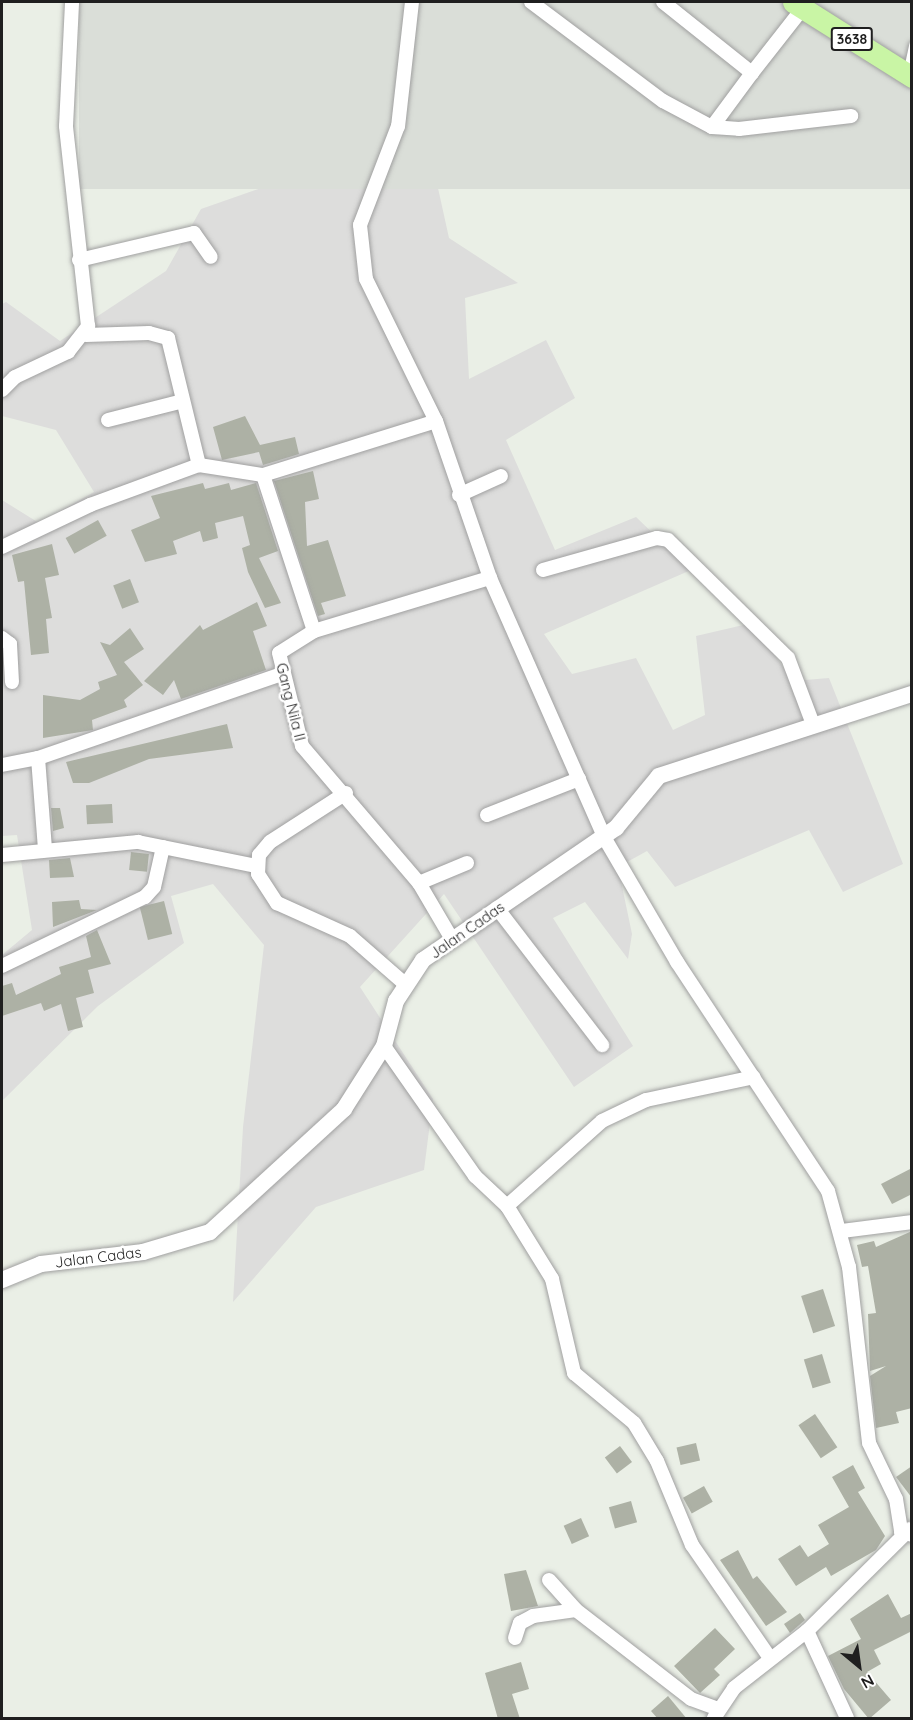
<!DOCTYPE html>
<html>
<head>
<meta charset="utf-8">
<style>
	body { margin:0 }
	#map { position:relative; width:913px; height:1720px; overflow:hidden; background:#eaefe6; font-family:Quicksand,sans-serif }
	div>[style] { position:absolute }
	.residential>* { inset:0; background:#dddddc }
	.airport>* { inset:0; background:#daded8; transform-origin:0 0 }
	.building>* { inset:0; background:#adb1a5; transform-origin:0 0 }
	.roads { filter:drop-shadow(0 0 2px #a0a0a0) drop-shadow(0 0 2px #a0a0a0) }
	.service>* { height:7px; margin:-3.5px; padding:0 3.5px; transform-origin:3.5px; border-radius:3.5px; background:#fff }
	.minor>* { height:14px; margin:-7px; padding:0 7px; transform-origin:7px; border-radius:7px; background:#fff }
	.tertiary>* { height:16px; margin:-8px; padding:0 8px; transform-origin:8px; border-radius:8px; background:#fff }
	.primary>* { height:21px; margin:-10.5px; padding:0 10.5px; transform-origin:10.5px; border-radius:10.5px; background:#c9f5a5 }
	span { translate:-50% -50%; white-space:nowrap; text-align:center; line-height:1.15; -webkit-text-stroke:5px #fff; paint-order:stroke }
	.shield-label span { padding:2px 4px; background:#fff; border:2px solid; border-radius:4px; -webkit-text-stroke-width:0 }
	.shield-label { font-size:14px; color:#1f1f1f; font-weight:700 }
	.street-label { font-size:15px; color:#1f1f1f }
	.frame { position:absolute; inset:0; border:3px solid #1f1f1f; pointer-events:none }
	.north { position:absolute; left:829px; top:1636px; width:60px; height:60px; -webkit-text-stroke:4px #fff; paint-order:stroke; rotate:151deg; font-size:16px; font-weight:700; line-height:24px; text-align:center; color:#1f1f1f }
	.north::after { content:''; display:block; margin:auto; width:21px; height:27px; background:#1f1f1f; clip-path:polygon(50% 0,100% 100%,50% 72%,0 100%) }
</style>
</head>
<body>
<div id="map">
	<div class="residential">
		<i style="clip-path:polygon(293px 177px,436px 179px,449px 238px,518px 283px,465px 298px,469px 379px,546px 340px,575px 398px,506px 440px,555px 550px,636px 517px,691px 570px,544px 634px,572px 674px,636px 658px,673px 730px,705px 715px,696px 636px,752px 623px,793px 681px,829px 678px,903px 864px,843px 892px,809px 830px,675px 887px,647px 851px,618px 867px,632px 934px,628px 959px,585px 902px,553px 918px,633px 1046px,574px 1087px,444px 894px,360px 987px,433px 1099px,424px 1170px,316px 1207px,233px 1302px,243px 1127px,264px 945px,213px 884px,171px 896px,184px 943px,98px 1006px,2px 1101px,2px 955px,32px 930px,17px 835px,2px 836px,2px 500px,39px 523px,94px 492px,56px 430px,2px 416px,2px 304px,6px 302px,60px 341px,166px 271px,201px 209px)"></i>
	</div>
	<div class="airport">
		<i style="left:79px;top:2px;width:832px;height:187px"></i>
	</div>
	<div class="building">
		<i style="clip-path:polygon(245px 416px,260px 445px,295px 437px,299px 454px,263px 465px,259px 452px,222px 460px,213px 427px)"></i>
		<i style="clip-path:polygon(313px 471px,319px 499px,305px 502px,307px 546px,328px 540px,346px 596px,321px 603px,325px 614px,318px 616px,274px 481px)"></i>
		<i style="clip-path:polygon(203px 483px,205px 489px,229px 483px,231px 490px,256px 483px,278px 551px,259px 558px,281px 603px,265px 608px,248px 572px,242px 548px,250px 545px,243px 516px,215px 523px,218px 538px,203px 542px,200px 531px,173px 541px,177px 554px,145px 562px,131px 530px,160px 518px,151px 496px)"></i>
		<i style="left:98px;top:520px;width:18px;height:37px;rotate:61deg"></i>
		<i style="clip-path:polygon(52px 544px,59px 575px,45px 578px,52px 618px,46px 619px,49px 653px,31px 655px,24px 581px,18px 582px,12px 555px)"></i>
		<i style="left:130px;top:579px;width:25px;height:18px;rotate:69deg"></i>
		<i style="clip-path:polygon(257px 602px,267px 626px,253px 631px,266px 670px,181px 699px,174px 680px,163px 695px,144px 681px,200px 625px,203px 630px)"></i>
		<i style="clip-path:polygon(130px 628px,144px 649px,124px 662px,143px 685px,124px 700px,127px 707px,92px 720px,93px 730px,43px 738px,43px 695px,80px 700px,100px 689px,98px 682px,117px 675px,100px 642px,110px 645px)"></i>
		<i style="clip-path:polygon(227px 724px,233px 748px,149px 759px,89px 783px,73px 783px,66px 762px)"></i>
		<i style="left:112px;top:804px;width:19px;height:26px;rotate:87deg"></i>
		<i style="clip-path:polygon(51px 808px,60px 808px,64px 828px,53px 831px)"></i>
		<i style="left:131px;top:852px;width:18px;height:18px;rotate:6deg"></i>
		<i style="clip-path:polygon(70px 858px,74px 877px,50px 878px,49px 860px)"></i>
		<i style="clip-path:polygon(79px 900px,81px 909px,97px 910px,53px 927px,52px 902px)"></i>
		<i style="left:164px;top:901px;width:34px;height:25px;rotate:76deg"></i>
		<i style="clip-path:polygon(97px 930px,111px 964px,88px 970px,94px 993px,76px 998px,83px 1027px,68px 1031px,61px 1004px,44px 1011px,41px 1003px,2px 1016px,2px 986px,12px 983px,16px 995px,61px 974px,59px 967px,91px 957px,86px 936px)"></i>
		<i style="clip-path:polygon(912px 1168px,912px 1194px,892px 1204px,881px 1184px)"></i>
		<i style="clip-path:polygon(912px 1231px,912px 1408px,896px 1412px,899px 1423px,876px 1428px,870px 1376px,886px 1366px,870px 1371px,868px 1314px,876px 1313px,868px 1266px,862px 1267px,857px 1245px,874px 1241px,876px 1247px)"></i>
		<i style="left:823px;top:1289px;width:39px;height:23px;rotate:72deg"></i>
		<i style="left:822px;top:1354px;width:30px;height:19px;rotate:73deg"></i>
		<i style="left:815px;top:1414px;width:40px;height:20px;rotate:56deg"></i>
		<i style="left:696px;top:1443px;width:18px;height:20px;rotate:77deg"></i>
		<i style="left:620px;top:1446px;width:20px;height:19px;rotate:53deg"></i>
		<i style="clip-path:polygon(853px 1465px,865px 1488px,858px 1492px,885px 1536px,876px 1550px,831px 1576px,826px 1567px,796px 1586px,778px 1559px,800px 1545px,808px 1557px,829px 1544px,818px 1525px,849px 1507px,832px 1477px)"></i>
		<i style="clip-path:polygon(912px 1466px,912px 1498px,896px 1477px)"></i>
		<i style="left:704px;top:1486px;width:18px;height:24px;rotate:61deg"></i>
		<i style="left:631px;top:1501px;width:22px;height:23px;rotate:74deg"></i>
		<i style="left:581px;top:1518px;width:20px;height:19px;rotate:66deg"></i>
		<i style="clip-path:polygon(738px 1550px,753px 1579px,757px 1576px,787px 1612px,766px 1626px,720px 1560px)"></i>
		<i style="clip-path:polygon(526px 1570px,538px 1606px,511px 1611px,504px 1574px)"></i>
		<i style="clip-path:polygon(888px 1594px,901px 1618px,912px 1613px,912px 1631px,874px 1650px,881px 1664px,867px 1672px,891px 1700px,869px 1719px,844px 1689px,828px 1656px,861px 1639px,850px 1619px)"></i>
		<i style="clip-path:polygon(800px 1613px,805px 1620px,790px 1633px,784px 1624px)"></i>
		<i style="clip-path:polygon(715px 1628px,735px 1649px,714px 1669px,720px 1675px,700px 1693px,674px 1666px)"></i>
		<i style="clip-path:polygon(521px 1662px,529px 1689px,512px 1694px,520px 1719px,498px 1719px,485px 1673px)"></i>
		<i style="clip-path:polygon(668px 1696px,687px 1719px,658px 1719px,651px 1711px)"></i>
	</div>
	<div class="roads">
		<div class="service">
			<i style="left:907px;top:69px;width:25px;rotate:-78deg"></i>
		</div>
		<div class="minor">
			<i style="left:412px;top:2px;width:125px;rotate:96.4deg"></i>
			<i style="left:398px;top:126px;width:106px;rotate:111deg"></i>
			<i style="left:360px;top:225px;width:54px;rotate:83.7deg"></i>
			<i style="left:366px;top:279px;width:158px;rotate:63.8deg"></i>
			<i style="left:436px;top:421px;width:166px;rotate:71deg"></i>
			<i style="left:490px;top:578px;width:283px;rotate:66.2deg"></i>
			<i style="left:604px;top:837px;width:145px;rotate:59.7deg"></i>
			<i style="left:677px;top:962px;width:274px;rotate:56.6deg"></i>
			<i style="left:828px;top:1191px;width:79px;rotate:74.6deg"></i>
			<i style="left:849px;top:1267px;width:177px;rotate:83.5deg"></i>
			<i style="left:869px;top:1443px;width:62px;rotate:64.3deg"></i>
			<i style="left:896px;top:1499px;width:33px;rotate:81deg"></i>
			<i style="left:901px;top:1532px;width:11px;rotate:15deg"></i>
			<i style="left:531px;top:2px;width:165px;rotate:36.9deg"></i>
			<i style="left:663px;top:101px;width:55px;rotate:28deg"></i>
			<i style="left:712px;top:127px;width:67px;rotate:-53.5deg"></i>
			<i style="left:663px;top:2px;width:114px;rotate:38.6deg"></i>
			<i style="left:752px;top:73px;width:83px;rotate:-51.9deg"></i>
			<i style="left:712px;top:127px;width:27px;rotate:4deg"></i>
			<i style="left:739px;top:129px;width:113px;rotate:-6.6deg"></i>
			<i style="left:79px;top:260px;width:118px;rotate:-13.2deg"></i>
			<i style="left:194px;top:233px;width:29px;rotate:55deg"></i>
			<i style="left:86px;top:335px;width:63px;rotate:-1.8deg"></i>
			<i style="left:149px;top:333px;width:20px;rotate:15deg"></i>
			<i style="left:168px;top:338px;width:131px;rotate:76.3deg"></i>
			<i style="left:2px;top:390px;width:18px;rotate:-45deg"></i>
			<i style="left:15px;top:377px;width:59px;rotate:-25.3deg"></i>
			<i style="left:68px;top:352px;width:33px;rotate:-52deg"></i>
			<i style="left:88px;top:326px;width:201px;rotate:-96.3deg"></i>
			<i style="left:66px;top:126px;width:124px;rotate:-87.2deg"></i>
			<i style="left:108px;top:420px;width:77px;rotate:-14.2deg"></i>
			<i style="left:263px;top:475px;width:164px;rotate:71.9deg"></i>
			<i style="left:314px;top:631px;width:41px;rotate:147.8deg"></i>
			<i style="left:279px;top:653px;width:96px;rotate:76.1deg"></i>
			<i style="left:302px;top:746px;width:180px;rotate:49.5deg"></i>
			<i style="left:419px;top:883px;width:67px;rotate:59.6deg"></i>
			<i style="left:459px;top:495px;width:46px;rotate:-24.3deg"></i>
			<i style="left:2px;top:547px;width:98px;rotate:-25.5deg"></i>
			<i style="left:90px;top:505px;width:116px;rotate:-20.2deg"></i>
			<i style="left:199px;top:465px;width:65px;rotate:8.9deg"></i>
			<i style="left:263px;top:475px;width:181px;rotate:-17.3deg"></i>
			<i style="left:543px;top:570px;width:118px;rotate:-15.7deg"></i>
			<i style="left:657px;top:538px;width:11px;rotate:10deg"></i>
			<i style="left:668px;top:540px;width:168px;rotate:44.5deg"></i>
			<i style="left:788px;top:658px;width:71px;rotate:69.3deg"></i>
			<i style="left:314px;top:631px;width:184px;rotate:-16.8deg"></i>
			<i style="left:2px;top:638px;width:10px;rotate:37deg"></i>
			<i style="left:10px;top:644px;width:38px;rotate:87deg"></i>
			<i style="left:38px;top:758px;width:90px;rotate:85.6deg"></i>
			<i style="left:2px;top:765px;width:37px;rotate:-11deg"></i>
			<i style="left:38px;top:758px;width:258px;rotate:-19deg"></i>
			<i style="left:346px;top:793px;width:90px;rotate:147.2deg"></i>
			<i style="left:270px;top:842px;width:17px;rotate:130deg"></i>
			<i style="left:259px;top:855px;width:19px;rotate:93deg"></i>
			<i style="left:258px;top:874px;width:35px;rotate:57deg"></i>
			<i style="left:277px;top:903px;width:80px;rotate:24.3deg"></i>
			<i style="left:350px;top:936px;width:73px;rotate:41.1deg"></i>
			<i style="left:487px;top:815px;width:99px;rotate:-21.4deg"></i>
			<i style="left:2px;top:855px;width:137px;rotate:-5.5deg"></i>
			<i style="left:138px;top:842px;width:120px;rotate:11.5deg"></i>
			<i style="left:419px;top:883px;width:52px;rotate:-22.6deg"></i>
			<i style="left:497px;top:908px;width:173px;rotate:52.5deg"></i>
			<i style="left:2px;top:966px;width:159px;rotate:-25.8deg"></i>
			<i style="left:145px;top:897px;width:13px;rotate:-48deg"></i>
			<i style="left:154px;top:887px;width:41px;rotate:-77.3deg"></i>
			<i style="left:384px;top:1046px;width:159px;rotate:55deg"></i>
			<i style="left:475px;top:1176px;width:44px;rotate:43.2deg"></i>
			<i style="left:507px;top:1206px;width:86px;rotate:58.3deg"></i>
			<i style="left:552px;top:1279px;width:97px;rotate:76.8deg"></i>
			<i style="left:574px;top:1373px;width:78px;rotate:39.8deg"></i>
			<i style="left:634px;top:1423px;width:44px;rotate:58.8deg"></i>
			<i style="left:657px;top:1461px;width:91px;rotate:67.4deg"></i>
			<i style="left:692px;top:1545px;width:137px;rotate:55.4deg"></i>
			<i style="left:507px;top:1206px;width:127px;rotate:-41.8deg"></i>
			<i style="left:602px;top:1121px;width:49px;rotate:-25.5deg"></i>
			<i style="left:646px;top:1100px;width:110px;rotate:-12deg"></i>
			<i style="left:842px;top:1231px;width:71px;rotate:-7.3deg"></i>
			<i style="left:549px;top:1580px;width:40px;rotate:48deg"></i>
			<i style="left:576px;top:1610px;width:145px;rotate:37.7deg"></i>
			<i style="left:691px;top:1699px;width:27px;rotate:20deg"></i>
			<i style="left:807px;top:1631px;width:96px;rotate:65.3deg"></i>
			<i style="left:515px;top:1638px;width:16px;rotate:-72deg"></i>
			<i style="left:520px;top:1623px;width:15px;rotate:-28deg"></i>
			<i style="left:533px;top:1616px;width:43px;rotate:-7.9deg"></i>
			<i style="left:714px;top:1718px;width:36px;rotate:-56deg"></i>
			<i style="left:734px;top:1688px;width:93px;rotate:-38deg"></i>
			<i style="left:807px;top:1631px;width:145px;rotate:-44.7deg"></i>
		</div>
		<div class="tertiary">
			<i style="left:2px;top:1280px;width:42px;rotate:-22.3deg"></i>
			<i style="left:41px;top:1264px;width:103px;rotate:-6.7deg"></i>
			<i style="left:143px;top:1252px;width:70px;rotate:-16.6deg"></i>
			<i style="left:210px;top:1232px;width:182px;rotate:-42.5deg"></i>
			<i style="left:344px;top:1109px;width:75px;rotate:-57.6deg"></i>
			<i style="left:384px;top:1046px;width:47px;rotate:-75.1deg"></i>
			<i style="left:396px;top:1001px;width:49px;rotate:-56.6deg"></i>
			<i style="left:423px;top:960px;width:234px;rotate:-34.4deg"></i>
			<i style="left:616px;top:828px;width:67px;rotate:-50.4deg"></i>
			<i style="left:659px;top:776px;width:266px;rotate:-18deg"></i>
		</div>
		<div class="primary">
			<i style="left:793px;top:2px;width:141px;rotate:32.2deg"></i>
		</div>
	</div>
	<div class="shield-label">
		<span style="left:852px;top:39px">3638</span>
	</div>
	<div class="street-label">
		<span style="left:291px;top:702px;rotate:76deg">Gang Nila II</span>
		<span style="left:467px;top:930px;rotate:-35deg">Jalan Cadas</span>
		<span style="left:98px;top:1257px;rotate:-7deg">Jalan Cadas</span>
	</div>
	<div class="frame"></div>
	<div class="north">N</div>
</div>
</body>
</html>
